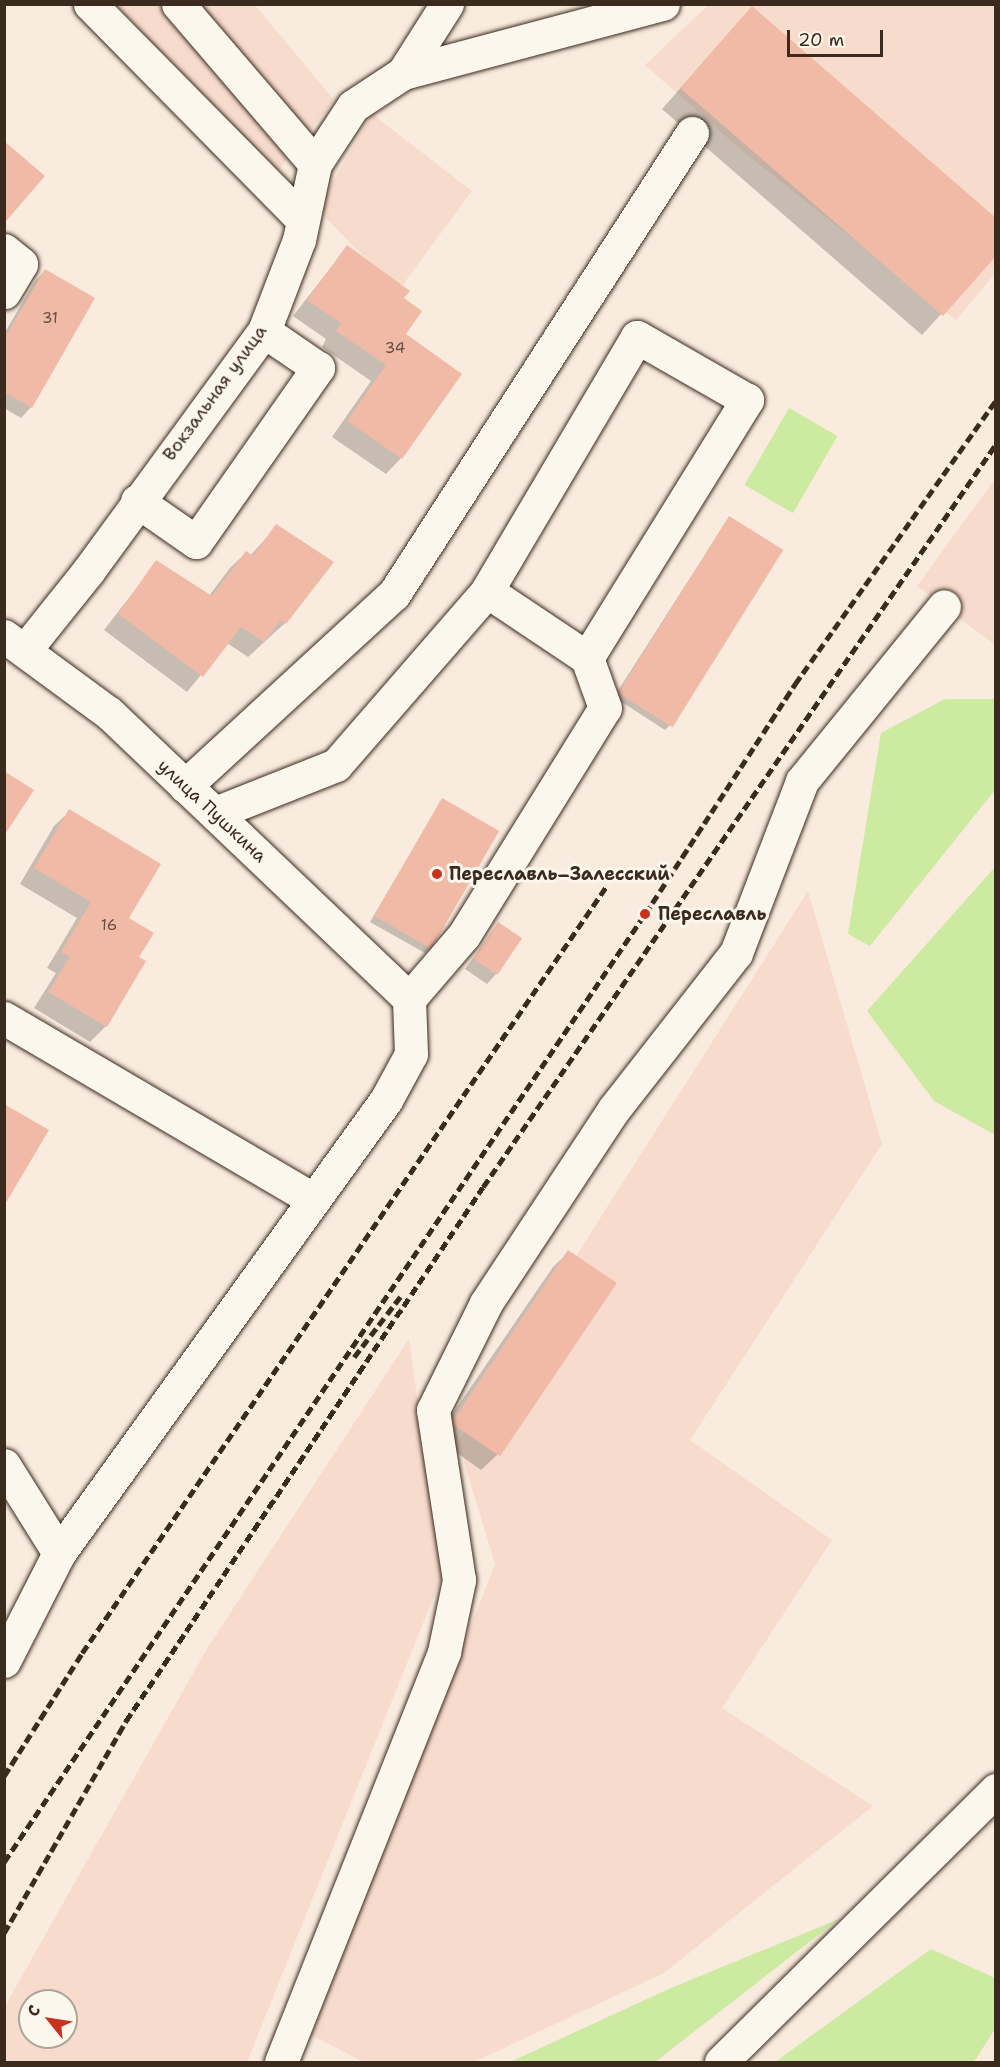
<!DOCTYPE html>
<html>
<head>
<meta charset="utf-8">
<style>
	body { margin:0 }
	#map { position:relative; width:1000px; height:2067px; overflow:hidden; background:#f9ebde; font-family:"Shantell Sans",sans-serif }
	div>[style] { position:absolute }
	.built>* { inset:0; background:#f7dccd }
	.green>* { inset:0; background:#cdeaa1; transform-origin:0 0 }
	.shadow>* { inset:0; background:#0003 }
	.building>* { inset:0; background:#f1baa6; transform-origin:0 0 }
	.roads { filter:drop-shadow(0 0 2px #3b2a1e) drop-shadow(0 0 2px #3b2a1e) }
	.minor>* { height:33px; margin:-16.5px; padding:0 16.5px; transform-origin:16.5px; border-radius:16.5px; background:#fbf7ec }
	.rail>* { height:4.5px; margin-top:-2.25px; transform-origin:0; background:repeating-linear-gradient(90deg,#3b2a1e 0 9px,transparent 0 13.5px) }
	.dots>* { width:16px; height:16px; translate:-50% -50%; box-sizing:border-box; border:3px solid #fbf7ec; border-radius:50% }
	span { translate:-50% -50%; white-space:nowrap; text-align:center; line-height:1.15; -webkit-text-stroke:6px #fbf7ec; paint-order:stroke }
	.number-label { font-size:15px; color:#684e40 }
	.number-label span { -webkit-text-stroke-width:0 }
	.street-label { font-size:18px; color:#3b2a1e }
	.poi-label { font-size:18px; color:#3b2a1e; font-weight:700 }
	.left { translate:0 -50%; text-align:left }
	.frame { position:absolute; inset:0; border:6px solid #3b2a1e; pointer-events:none }
	.north { position:absolute; left:18px; top:1989px; width:60px; height:60px; box-sizing:border-box; background:#fbf7ec; border:2px solid #aea59a; border-radius:50%; rotate:300deg; font-size:16px; font-weight:700; line-height:24px; text-align:center; color:#3b2a1e }
	.north::after { content:''; display:block; margin:auto; width:21px; height:27px; background:#c8321e; clip-path:polygon(50% 0,100% 100%,50% 72%,0 100%) }
	.scale { position:absolute; left:787px; top:30px; width:96px; height:27px; box-sizing:border-box; border:3px solid #3b2a1e; border-top:0; padding-left:8px; font-size:18px; line-height:21px; white-space:nowrap; color:#3b2a1e; -webkit-text-stroke:4px #fbf7ec; paint-order:stroke }
</style>
</head>
<body>
<div id="map">
	<div class="built">
		<i style="clip-path:polygon(117px 5px,255px 5px,334px 100px,273px 177px)"></i>
		<i style="clip-path:polygon(708px 5px,995px 5px,995px 274px,956px 320px,746px 154px,645px 65px)"></i>
		<i style="clip-path:polygon(372px 114px,472px 191px,398px 291px,317px 209px)"></i>
		<i style="clip-path:polygon(995px 479px,995px 645px,917px 586px)"></i>
		<i style="clip-path:polygon(808px 891px,882px 1144px,690px 1440px,832px 1540px,722px 1708px,873px 1806px,664px 1973px,474px 2062px,364px 2062px,311px 2035px,495px 1564px,458px 1442px)"></i>
		<i style="clip-path:polygon(evenodd,409px 1339px,442px 1576px,247px 2062px,5px 2062px,5px 2006px,208px 1647px,409px 1339px,30px 2001px,66px 2001px,66px 2037px,30px 2037px,30px 2001px)"></i>
	</div>
	<div class="green">
		<i style="left:789px;top:408px;width:56px;height:89px;rotate:30deg"></i>
		<i style="clip-path:polygon(945px 699px,995px 699px,995px 790px,870px 946px,848px 934px,881px 733px)"></i>
		<i style="clip-path:polygon(995px 867px,995px 1135px,934px 1101px,867px 1011px)"></i>
		<i style="clip-path:polygon(839px 1919px,655px 2062px,510px 2062px,671px 1988px)"></i>
		<i style="clip-path:polygon(931px 1949px,995px 1978px,995px 2029px,974px 2062px,775px 2062px)"></i>
	</div>
	<div class="shadow">
		<i style="clip-path:polygon(752px 8px,996px 254px,922px 335px,662px 109px)"></i>
		<i style="clip-path:polygon(347px 247px,402px 299px,401px 458px,386px 474px,332px 437px,371px 381px,322px 347px,326px 339px,293px 316px)"></i>
		<i style="clip-path:polygon(45px 271px,31px 407px,21px 418px,4px 408px,4px 334px,35px 281px)"></i>
		<i style="clip-path:polygon(729px 517px,670px 725px,665px 730px,614px 697px)"></i>
		<i style="clip-path:polygon(277px 526px,332px 563px,285px 623px,248px 657px,227px 643px,187px 692px,104px 630px,157px 562px,209px 596px,230px 568px,246px 553px,250px 556px)"></i>
		<i style="clip-path:polygon(442px 800px,430px 948px,425px 953px,370px 922px)"></i>
		<i style="clip-path:polygon(70px 811px,137px 957px,144px 962px,106px 1026px,90px 1042px,34px 1008px,56px 973px,47px 968px,77px 918px,20px 884px,54px 826px)"></i>
		<i style="clip-path:polygon(498px 924px,497px 973px,487px 984px,465px 969px)"></i>
		<i style="clip-path:polygon(569px 1252px,497px 1455px,481px 1470px,436px 1438px,553px 1267px)"></i>
	</div>
	<div class="building">
		<i style="clip-path:polygon(752px 6px,996px 218px,996px 256px,943px 316px,680px 88px)"></i>
		<i style="clip-path:polygon(4px 141px,45px 176px,6px 221px,4px 220px)"></i>
		<i style="clip-path:polygon(347px 245px,410px 291px,404px 298px,422px 311px,406px 334px,462px 374px,402px 459px,347px 421px,386px 365px,336px 331px,341px 323px,307px 300px)"></i>
		<i style="clip-path:polygon(45px 269px,95px 298px,32px 408px,4px 392px,4px 339px)"></i>
		<i style="left:729px;top:516px;width:64px;height:209px;rotate:32deg"></i>
		<i style="clip-path:polygon(276px 524px,334px 562px,286px 624px,281px 620px,264px 642px,241px 627px,203px 677px,118px 614px,156px 560px,212px 596px,246px 551px,253px 556px)"></i>
		<i style="clip-path:polygon(4px 771px,34px 790px,4px 836px)"></i>
		<i style="left:442px;top:798px;width:66px;height:136px;rotate:30deg"></i>
		<i style="clip-path:polygon(69px 809px,161px 864px,129px 918px,154px 933px,139px 957px,146px 961px,107px 1027px,48px 992px,70px 957px,61px 952px,91px 902px,34px 868px)"></i>
		<i style="left:498px;top:922px;width:29px;height:44px;rotate:34deg"></i>
		<i style="clip-path:polygon(4px 1104px,49px 1130px,4px 1206px)"></i>
		<i style="left:568px;top:1250px;width:59px;height:209px;rotate:34deg"></i>
	</div>
	<div class="roads">
		<div class="minor">
			<i style="left:90px;top:4px;width:301px;rotate:45.4deg"></i>
			<i style="left:178px;top:4px;width:211px;rotate:49.4deg"></i>
			<i style="left:403px;top:73px;width:269px;rotate:-14.9deg"></i>
			<i style="left:4px;top:250px;width:22px;rotate:39deg"></i>
			<i style="left:21px;top:264px;width:33px;rotate:121deg"></i>
			<i style="left:137px;top:501px;width:72px;rotate:34.8deg"></i>
			<i style="left:196px;top:542px;width:213px;rotate:-55deg"></i>
			<i style="left:318px;top:368px;width:65px;rotate:-145.6deg"></i>
			<i style="left:4px;top:636px;width:130px;rotate:36.3deg"></i>
			<i style="left:109px;top:713px;width:414px;rotate:43.6deg"></i>
			<i style="left:25px;top:650px;width:102px;rotate:-51.3deg"></i>
			<i style="left:89px;top:570px;width:296px;rotate:-53.8deg"></i>
			<i style="left:264px;top:331px;width:97px;rotate:-69deg"></i>
			<i style="left:299px;top:240px;width:78px;rotate:-78.1deg"></i>
			<i style="left:315px;top:164px;width:69px;rotate:-56.8deg"></i>
			<i style="left:353px;top:106px;width:60px;rotate:-33.4deg"></i>
			<i style="left:403px;top:73px;width:82px;rotate:-57.5deg"></i>
			<i style="left:185px;top:786px;width:284px;rotate:-42.6deg"></i>
			<i style="left:394px;top:594px;width:549px;rotate:-57.12deg"></i>
			<i style="left:215px;top:813px;width:130px;rotate:-21.6deg"></i>
			<i style="left:336px;top:765px;width:230px;rotate:-49deg"></i>
			<i style="left:487px;top:591px;width:120px;rotate:33.8deg"></i>
			<i style="left:587px;top:658px;width:304px;rotate:-58.2deg"></i>
			<i style="left:747px;top:400px;width:127px;rotate:-150.2deg"></i>
			<i style="left:637px;top:337px;width:295px;rotate:120.6deg"></i>
			<i style="left:4px;top:1018px;width:359px;rotate:30.4deg"></i>
			<i style="left:4px;top:1465px;width:104px;rotate:58deg"></i>
			<i style="left:4px;top:1661px;width:121px;rotate:-63deg"></i>
			<i style="left:59px;top:1553px;width:559px;rotate:-54.18deg"></i>
			<i style="left:386px;top:1100px;width:52px;rotate:-61.5deg"></i>
			<i style="left:411px;top:1054px;width:55px;rotate:-92.1deg"></i>
			<i style="left:409px;top:999px;width:84px;rotate:-49.3deg"></i>
			<i style="left:464px;top:935px;width:267px;rotate:-58.2deg"></i>
			<i style="left:605px;top:708px;width:53px;rotate:-109.8deg"></i>
			<i style="left:281px;top:2062px;width:441px;rotate:-68.3deg"></i>
			<i style="left:444px;top:1652px;width:74px;rotate:-78.2deg"></i>
			<i style="left:459px;top:1580px;width:172px;rotate:-98.7deg"></i>
			<i style="left:433px;top:1410px;width:119px;rotate:-63.6deg"></i>
			<i style="left:486px;top:1303px;width:232px;rotate:-56.6deg"></i>
			<i style="left:614px;top:1109px;width:198px;rotate:-52deg"></i>
			<i style="left:736px;top:953px;width:184px;rotate:-69deg"></i>
			<i style="left:802px;top:781px;width:225px;rotate:-50.9deg"></i>
			<i style="left:721px;top:2062px;width:387px;rotate:-44.7deg"></i>
		</div>
	</div>
	<div class="rail">
		<i style="left:354px;top:1357px;width:76px;rotate:-52.5deg"></i>
		<i style="left:4px;top:1776px;width:146px;rotate:-57.6deg"></i>
		<i style="left:82px;top:1653px;width:928px;rotate:-55.63deg"></i>
		<i style="left:4px;top:1862px;width:1144px;rotate:-55.94deg"></i>
		<i style="left:645px;top:914px;width:275px;rotate:-56.9deg"></i>
		<i style="left:795px;top:684px;width:348px;rotate:-54.7deg"></i>
		<i style="left:4px;top:1933px;width:245px;rotate:-60.1deg"></i>
		<i style="left:126px;top:1721px;width:642px;rotate:-56.24deg"></i>
		<i style="left:483px;top:1187px;width:903px;rotate:-55.38deg"></i>
	</div>
	<div class="dots">
		<i style="left:437px;top:874px;background:#c8321e"></i>
		<i style="left:645px;top:914px;background:#c8321e"></i>
	</div>
	<div class="number-label">
		<span style="left:50px;top:319px">31</span>
		<span style="left:395px;top:349px">34</span>
		<span style="left:109px;top:926px">16</span>
	</div>
	<div class="street-label">
		<span style="left:215px;top:393px;rotate:-54deg">Вокзальная улица</span>
		<span style="left:212px;top:811px;rotate:43deg">улица Пушкина</span>
	</div>
	<div class="poi-label">
		<span class="left" style="left:449px;top:874px">Переславль–Залесский</span>
		<span class="left" style="left:658px;top:914px">Переславль</span>
	</div>
	<div class="frame"></div>
	<div class="north">С</div>
	<div class="scale">20 m</div>
</div>
</body>
</html>
